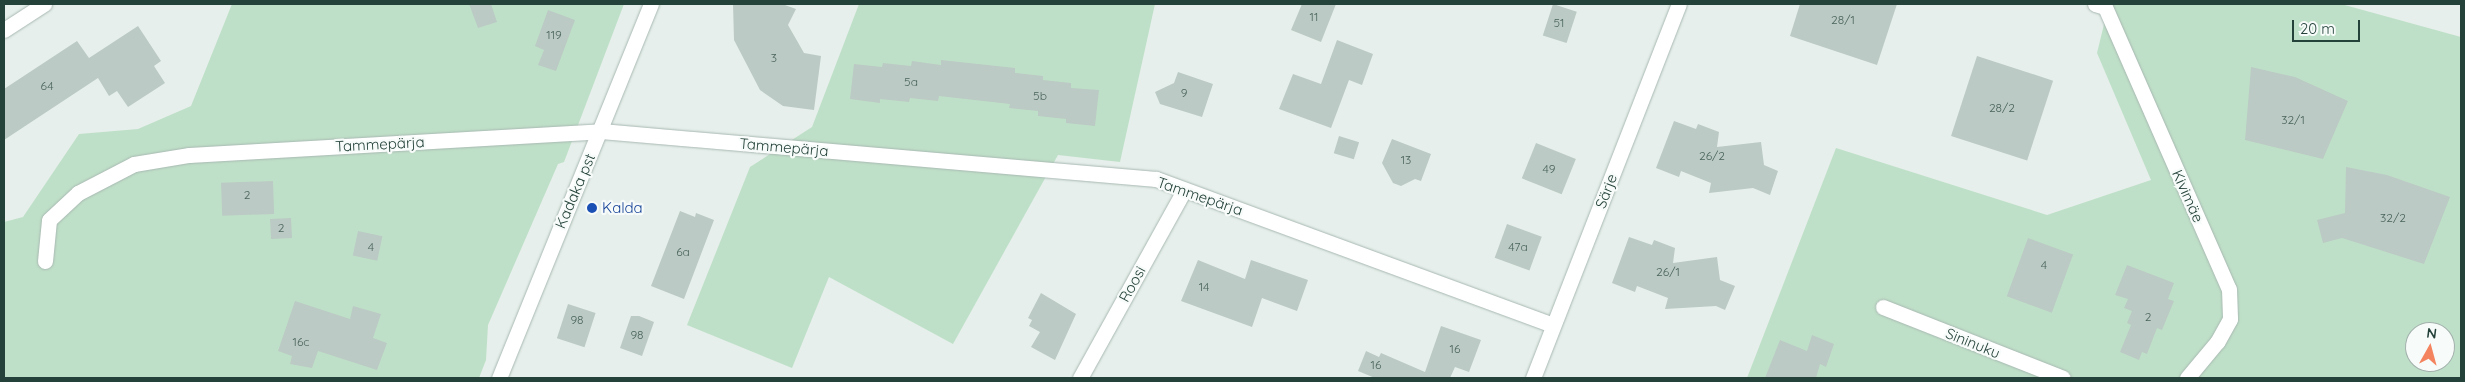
<!DOCTYPE html>
<html>
<head>
<meta charset="utf-8">
<style>
	body { margin:0 }
	#map { position:relative; width:2465px; height:382px; overflow:hidden; background:#e6efeb; font-family:Quicksand,sans-serif }
	div>[style] { position:absolute }
	.green>* { inset:0; background:#bfe0c8 }
	.building>* { inset:0; background:#bbcac4; transform-origin:0 0 }
	.roads { filter:drop-shadow(0 0 1px #a8b8b2) drop-shadow(0 0 1px #a8b8b2) }
	.street>* { height:15px; margin:-7.5px; padding:0 7.5px; transform-origin:7.5px; border-radius:7.5px; background:#fff }
	.secondary>* { height:15px; margin:-7.5px; padding:0 7.5px; transform-origin:7.5px; border-radius:7.5px; background:#fff }
	.dots>* { width:14px; height:14px; translate:-50% -50%; box-sizing:border-box; border:2px solid #f7fbf9; border-radius:50% }
	span { translate:-50% -50%; white-space:nowrap; text-align:center; line-height:1.15; -webkit-text-stroke:4.5px #f7fbf9; paint-order:stroke }
	.number-label { font-size:12px; color:#4a645c }
	.number-label span { -webkit-text-stroke-width:0 }
	.street-label { font-size:15px; color:#24423a }
	.transit-label { font-size:15px; color:#164399 }
	.left { translate:0 -50%; text-align:left }
	.frame { position:absolute; inset:0; border:5px solid #24423a; pointer-events:none }
	.north { position:absolute; left:2405px; top:322px; width:50px; height:50px; box-sizing:border-box; background:#f7fbf9; border:1px solid #a3b1ad; border-radius:50%; rotate:7deg; font-size:14px; font-weight:700; line-height:20px; text-align:center; color:#24423a }
	.north::after { content:''; display:block; margin:auto; width:18px; height:22px; background:#f4845f; clip-path:polygon(50% 0,100% 100%,50% 72%,0 100%) }
	.scale { position:absolute; left:2292px; top:20px; width:68px; height:22px; box-sizing:border-box; border:2px solid #24423a; border-top:0; padding-left:6px; font-size:15px; line-height:18px; white-space:nowrap; color:#24423a; -webkit-text-stroke:4px #f7fbf9; paint-order:stroke }
</style>
</head>
<body>
<div id="map">
	<div class="green">
		<i style="clip-path:polygon(232px 4px,624px 4px,564px 162px,558px 164px,488px 325px,486px 360px,479px 378px,4px 378px,4px 222px,23px 217px,79px 134px,138px 129px,191px 106px)"></i>
		<i style="clip-path:polygon(859px 4px,1155px 4px,1120px 162px,1058px 155px,953px 344px,829px 277px,792px 368px,687px 325px,750px 167px,812px 127px)"></i>
		<i style="clip-path:polygon(evenodd,2109px 4px,2341px 4px,2461px 37px,2461px 378px,1747px 378px,1836px 148px,2047px 215px,2151px 180px,2097px 53px,2109px 4px,2415px 332px,2445px 332px,2445px 362px,2415px 362px,2415px 332px)"></i>
	</div>
	<div class="building">
		<i style="clip-path:polygon(469px 4px,491px 4px,497px 22px,478px 28px)"></i>
		<i style="clip-path:polygon(733px 4px,782px 4px,796px 9px,788px 25px,804px 53px,821px 56px,814px 110px,783px 106px,760px 90px,734px 40px)"></i>
		<i style="clip-path:polygon(1302px 4px,1336px 4px,1321px 42px,1291px 30px)"></i>
		<i style="left:1553px;top:4px;width:25px;height:33px;rotate:18deg"></i>
		<i style="clip-path:polygon(1800px 4px,1897px 4px,1877px 65px,1790px 36px)"></i>
		<i style="clip-path:polygon(548px 10px,575px 20px,556px 71px,538px 65px,544px 50px,535px 46px)"></i>
		<i style="clip-path:polygon(138px 26px,161px 61px,154px 66px,165px 83px,128px 107px,117px 91px,109px 96px,98px 78px,4px 140px,4px 89px,77px 41px,89px 58px)"></i>
		<i style="clip-path:polygon(1337px 40px,1373px 54px,1362px 85px,1349px 80px,1331px 128px,1279px 109px,1293px 74px,1321px 84px)"></i>
		<i style="left:1977px;top:56px;width:80px;height:84px;rotate:18deg"></i>
		<i style="clip-path:polygon(941px 60px,1015px 68px,1015px 73px,1043px 76px,1043px 80px,1071px 83px,1071px 88px,1099px 90px,1095px 126px,1066px 123px,1066px 119px,1038px 116px,1038px 111px,1009px 108px,1010px 104px,939px 96px,938px 101px,910px 98px,909px 102px,880px 99px,880px 103px,850px 99px,854px 64px,882px 67px,883px 63px,911px 66px,912px 61px,941px 65px)"></i>
		<i style="clip-path:polygon(2251px 67px,2295px 77px,2348px 101px,2323px 159px,2245px 140px)"></i>
		<i style="clip-path:polygon(1178px 72px,1213px 84px,1202px 117px,1160px 104px,1155px 92px,1174px 83px)"></i>
		<i style="clip-path:polygon(1674px 121px,1696px 129px,1698px 124px,1719px 132px,1717px 147px,1761px 142px,1764px 165px,1778px 171px,1770px 195px,1753px 188px,1709px 193px,1711px 183px,1681px 171px,1679px 177px,1656px 168px)"></i>
		<i style="left:1339px;top:136px;width:21px;height:18px;rotate:17deg"></i>
		<i style="clip-path:polygon(1392px 139px,1431px 154px,1421px 181px,1415px 179px,1401px 186px,1393px 183px,1382px 163px)"></i>
		<i style="left:1536px;top:143px;width:43px;height:38px;rotate:22deg"></i>
		<i style="clip-path:polygon(2346px 167px,2387px 175px,2450px 197px,2424px 264px,2342px 238px,2323px 243px,2317px 220px,2345px 213px)"></i>
		<i style="left:273px;top:181px;width:33px;height:52px;rotate:88deg"></i>
		<i style="clip-path:polygon(680px 211px,695px 217px,696px 213px,714px 220px,684px 299px,651px 286px)"></i>
		<i style="left:291px;top:218px;width:20px;height:21px;rotate:87deg"></i>
		<i style="left:1507px;top:224px;width:37px;height:36px;rotate:20deg"></i>
		<i style="left:358px;top:231px;width:25px;height:25px;rotate:12deg"></i>
		<i style="clip-path:polygon(1629px 237px,1652px 245px,1654px 240px,1675px 248px,1673px 263px,1717px 257px,1720px 280px,1735px 286px,1725px 310px,1716px 306px,1665px 309px,1668px 298px,1637px 286px,1635px 292px,1612px 283px)"></i>
		<i style="left:2028px;top:238px;width:48px;height:62px;rotate:20deg"></i>
		<i style="clip-path:polygon(1198px 260px,1245px 279px,1251px 260px,1308px 280px,1297px 311px,1262px 298px,1252px 327px,1181px 301px)"></i>
		<i style="clip-path:polygon(2127px 265px,2174px 283px,2168px 299px,2174px 301px,2162px 330px,2157px 328px,2147px 354px,2142px 352px,2139px 360px,2120px 352px,2131px 325px,2127px 323px,2132px 311px,2124px 308px,2128px 299px,2115px 295px)"></i>
		<i style="clip-path:polygon(1041px 293px,1076px 314px,1055px 360px,1031px 347px,1040px 332px,1029px 326px,1032px 320px,1028px 318px)"></i>
		<i style="clip-path:polygon(295px 301px,350px 319px,353px 306px,381px 314px,373px 338px,387px 343px,377px 370px,318px 351px,312px 368px,290px 364px,292px 356px,278px 351px)"></i>
		<i style="left:568px;top:304px;width:29px;height:36px;rotate:18deg"></i>
		<i style="clip-path:polygon(631px 316px,639px 316px,654px 322px,642px 356px,620px 348px)"></i>
		<i style="clip-path:polygon(1441px 326px,1481px 340px,1469px 372px,1455px 367px,1450px 378px,1375px 378px,1358px 371px,1366px 351px,1379px 357px,1381px 353px,1425px 372px)"></i>
		<i style="clip-path:polygon(1812px 335px,1834px 344px,1826px 367px,1820px 364px,1816px 378px,1765px 378px,1780px 340px,1807px 351px)"></i>
	</div>
	<div class="roads">
		<div class="street">
			<i style="left:2095px;top:4px;width:10px;rotate:17deg"></i>
			<i style="left:2105px;top:7px;width:308px;rotate:66.3deg"></i>
			<i style="left:2229px;top:289px;width:30px;rotate:88deg"></i>
			<i style="left:2230px;top:319px;width:26px;rotate:119deg"></i>
			<i style="left:2217px;top:342px;width:47px;rotate:129.8deg"></i>
			<i style="left:4px;top:30px;width:48px;rotate:-33deg"></i>
			<i style="left:45px;top:261px;width:41px;rotate:-84.4deg"></i>
			<i style="left:49px;top:220px;width:40px;rotate:-43deg"></i>
			<i style="left:78px;top:193px;width:63px;rotate:-27.4deg"></i>
			<i style="left:134px;top:164px;width:56px;rotate:-9.3deg"></i>
			<i style="left:189px;top:155px;width:413px;rotate:-3.3deg"></i>
			<i style="left:601px;top:131px;width:557px;rotate:4.94deg"></i>
			<i style="left:1156px;top:179px;width:423px;rotate:20.2deg"></i>
			<i style="left:1883px;top:307px;width:193px;rotate:21.5deg"></i>
			<i style="left:1080px;top:378px;width:215px;rotate:-61deg"></i>
			<i style="left:1533px;top:378px;width:401px;rotate:-68.7deg"></i>
		</div>
		<div class="secondary">
			<i style="left:499px;top:378px;width:404px;rotate:-67.9deg"></i>
		</div>
	</div>
	<div class="dots">
		<i style="left:592px;top:208px;background:#1a4fb4"></i>
	</div>
	<div class="number-label">
		<span style="left:1314px;top:17px">11</span>
		<span style="left:1843px;top:20px">28/1</span>
		<span style="left:1559px;top:23px">51</span>
		<span style="left:554px;top:35px">119</span>
		<span style="left:774px;top:58px">3</span>
		<span style="left:911px;top:82px">5a</span>
		<span style="left:47px;top:86px">64</span>
		<span style="left:1184px;top:93px">9</span>
		<span style="left:1040px;top:96px">5b</span>
		<span style="left:2002px;top:108px">28/2</span>
		<span style="left:2293px;top:120px">32/1</span>
		<span style="left:1712px;top:156px">26/2</span>
		<span style="left:1406px;top:160px">13</span>
		<span style="left:1549px;top:169px">49</span>
		<span style="left:247px;top:195px">2</span>
		<span style="left:2393px;top:218px">32/2</span>
		<span style="left:281px;top:228px">2</span>
		<span style="left:371px;top:247px">4</span>
		<span style="left:1518px;top:247px">47a</span>
		<span style="left:683px;top:252px">6a</span>
		<span style="left:2044px;top:265px">4</span>
		<span style="left:1668px;top:272px">26/1</span>
		<span style="left:1204px;top:287px">14</span>
		<span style="left:2148px;top:317px">2</span>
		<span style="left:577px;top:320px">98</span>
		<span style="left:637px;top:335px">98</span>
		<span style="left:301px;top:342px">16c</span>
		<span style="left:1455px;top:349px">16</span>
		<span style="left:1376px;top:365px">16</span>
	</div>
	<div class="street-label">
		<span style="left:380px;top:144px;rotate:-3deg">Tammepärja</span>
		<span style="left:784px;top:147px;rotate:5deg">Tammepärja</span>
		<span style="left:575px;top:191px;rotate:-67deg">Kadaka pst</span>
		<span style="left:1606px;top:191px;rotate:-69deg">Särje</span>
		<span style="left:1200px;top:196px;rotate:19deg">Tammepärja</span>
		<span style="left:2188px;top:196px;rotate:66deg">Kivimäe</span>
		<span style="left:1132px;top:284px;rotate:-61deg">Roosi</span>
		<span style="left:1973px;top:343px;rotate:22deg">Sininuku</span>
	</div>
	<div class="transit-label">
		<span class="left" style="left:602px;top:208px">Kalda</span>
	</div>
	<div class="frame"></div>
	<div class="north">N</div>
	<div class="scale">20 m</div>
</div>
</body>
</html>
